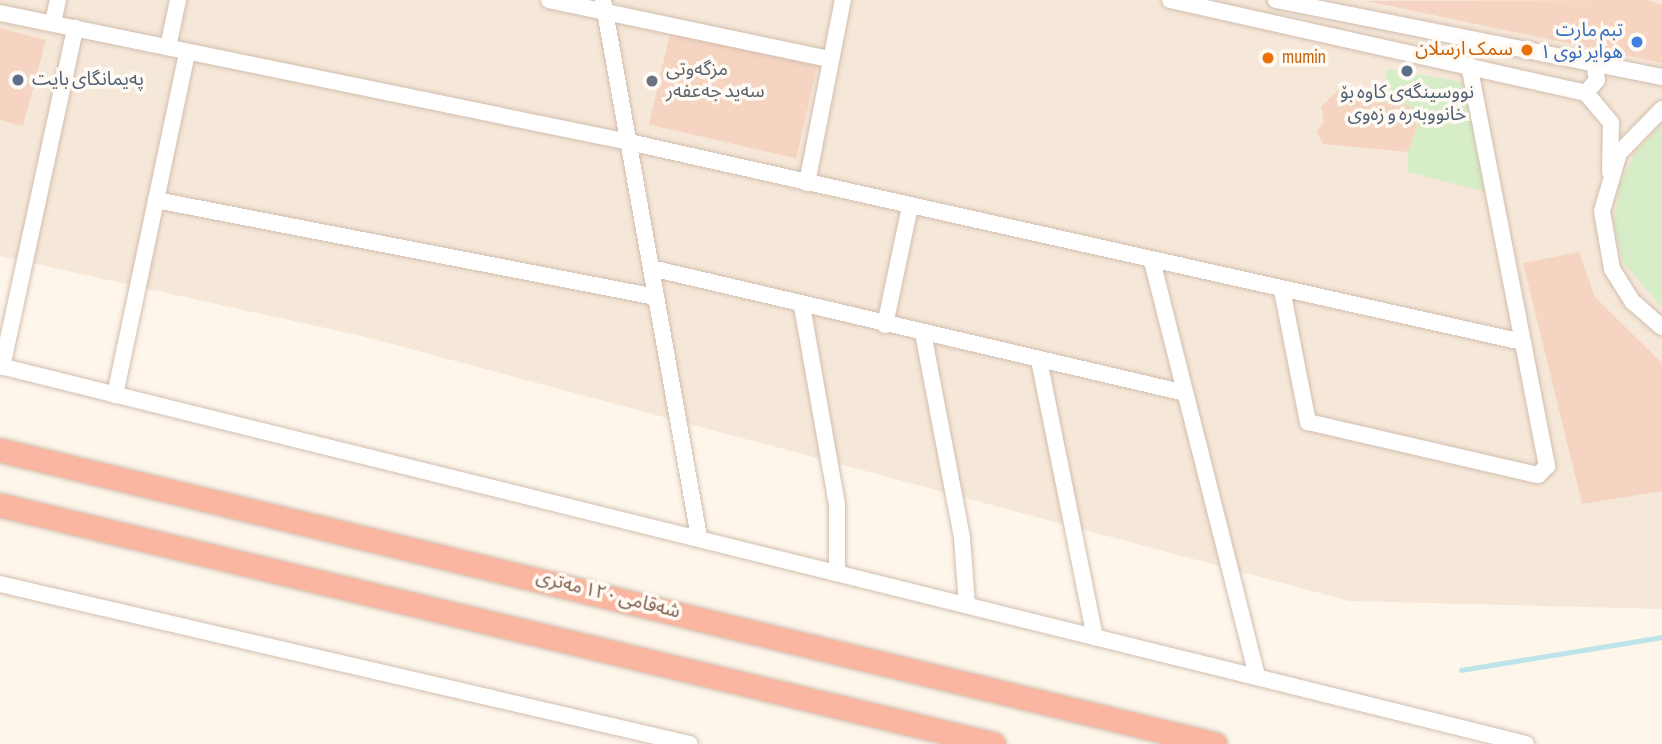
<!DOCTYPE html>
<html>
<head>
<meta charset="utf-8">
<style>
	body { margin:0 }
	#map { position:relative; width:1662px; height:744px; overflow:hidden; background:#fef6eb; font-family:"Sofia Sans Condensed","Noto Sans Arabic",sans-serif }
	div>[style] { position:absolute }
	.residential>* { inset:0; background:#f6e8d9 }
	.green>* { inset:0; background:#d7edc7 }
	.stream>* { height:4.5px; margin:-2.25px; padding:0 2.25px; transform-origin:2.25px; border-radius:2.25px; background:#bde4e9 }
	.building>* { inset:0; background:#f5d5c1; transform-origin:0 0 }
	.roads { filter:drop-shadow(0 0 2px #d2beaf) drop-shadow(0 0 2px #d2beaf) }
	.minor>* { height:16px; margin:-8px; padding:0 8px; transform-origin:8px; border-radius:8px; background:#fff }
	.highway>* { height:23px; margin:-11.5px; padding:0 11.5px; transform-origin:11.5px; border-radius:11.5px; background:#fab6a0 }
	.dots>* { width:19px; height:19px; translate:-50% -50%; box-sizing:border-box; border:4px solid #fffaf3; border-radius:50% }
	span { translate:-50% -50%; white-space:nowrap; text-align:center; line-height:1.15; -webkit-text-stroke:7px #fffaf3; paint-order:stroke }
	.shop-label { font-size:19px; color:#366cbe }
	.right { translate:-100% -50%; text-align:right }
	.food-label { font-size:19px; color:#c56008 }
	.left { translate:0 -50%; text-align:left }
	.worship-label { font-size:19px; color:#5b616d }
	.service-label { font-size:19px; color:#4e5e75 }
	.street-label { font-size:19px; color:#7b5c4b }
</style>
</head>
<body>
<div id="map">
	<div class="residential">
		<i style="clip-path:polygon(0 0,1662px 0,1662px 609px,1349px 601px,366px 337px,0 256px)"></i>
	</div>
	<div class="green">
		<i style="clip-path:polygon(1387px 69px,1464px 82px,1490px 193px,1408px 172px,1407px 141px,1417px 127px,1416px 115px,1397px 99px,1381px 105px)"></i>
		<i style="clip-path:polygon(1662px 125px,1662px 308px,1623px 262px,1614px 224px,1619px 186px,1636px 151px)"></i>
	</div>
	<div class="stream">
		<i style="left:1461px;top:670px;width:204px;rotate:-9.3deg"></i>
	</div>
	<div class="building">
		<i style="clip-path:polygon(1647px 0,1662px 5px,1662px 63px,1366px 1px)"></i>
		<i style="clip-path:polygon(0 28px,46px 40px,23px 126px,0 120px)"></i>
		<i style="left:671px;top:29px;width:151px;height:98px;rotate:13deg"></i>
		<i style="clip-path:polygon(1338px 90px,1361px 101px,1409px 105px,1417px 127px,1408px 152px,1323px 144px,1316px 131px,1324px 122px,1321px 107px)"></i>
		<i style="clip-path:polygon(1579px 252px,1595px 297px,1662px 363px,1662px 491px,1582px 504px,1523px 263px)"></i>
	</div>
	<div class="roads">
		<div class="minor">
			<i style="left:549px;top:0;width:287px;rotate:11.9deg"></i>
			<i style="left:603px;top:0;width:546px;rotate:79.86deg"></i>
			<i style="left:1170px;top:0;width:426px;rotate:12.6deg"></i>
			<i style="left:1586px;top:93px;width:39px;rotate:50deg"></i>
			<i style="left:1611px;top:123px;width:49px;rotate:91.2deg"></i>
			<i style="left:1276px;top:0;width:394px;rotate:11.3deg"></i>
			<i style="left:0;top:13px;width:642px;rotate:11.59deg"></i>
			<i style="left:629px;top:142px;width:911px;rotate:12.62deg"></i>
			<i style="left:53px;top:23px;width:24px;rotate:-78deg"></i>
			<i style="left:168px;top:47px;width:48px;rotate:-78deg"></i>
			<i style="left:1586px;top:93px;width:17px;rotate:-50deg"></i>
			<i style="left:1597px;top:80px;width:17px;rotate:-100deg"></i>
			<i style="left:1662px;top:109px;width:62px;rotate:134.3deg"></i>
			<i style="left:1619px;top:153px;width:60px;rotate:106.3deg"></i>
			<i style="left:1602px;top:211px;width:59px;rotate:80.2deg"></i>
			<i style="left:1612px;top:269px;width:39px;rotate:58deg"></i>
			<i style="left:1633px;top:302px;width:38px;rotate:41deg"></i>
			<i style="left:807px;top:183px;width:187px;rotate:-78.9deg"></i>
			<i style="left:156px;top:200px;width:509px;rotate:10.98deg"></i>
			<i style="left:1152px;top:261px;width:429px;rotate:75.8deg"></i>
			<i style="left:651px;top:268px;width:548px;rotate:13.17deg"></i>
			<i style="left:1282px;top:290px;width:135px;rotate:78.9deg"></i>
			<i style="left:1308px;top:422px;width:236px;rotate:13deg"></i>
			<i style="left:1538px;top:475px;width:13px;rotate:-45deg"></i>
			<i style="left:1547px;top:466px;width:408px;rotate:-101deg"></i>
			<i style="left:802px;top:306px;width:202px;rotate:80deg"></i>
			<i style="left:837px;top:505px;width:68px;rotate:90deg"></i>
			<i style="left:885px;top:325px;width:122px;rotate:-78.1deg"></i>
			<i style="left:923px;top:333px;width:209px;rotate:79.2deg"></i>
			<i style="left:962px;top:538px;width:67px;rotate:85.7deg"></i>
			<i style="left:1039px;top:360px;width:283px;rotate:78.6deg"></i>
			<i style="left:0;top:366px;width:1572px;rotate:13.91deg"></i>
			<i style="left:2px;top:367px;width:347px;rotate:-77.8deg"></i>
			<i style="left:115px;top:395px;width:350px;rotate:-78.1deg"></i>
			<i style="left:0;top:584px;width:708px;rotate:13.06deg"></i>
		</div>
		<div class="highway">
			<i style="left:0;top:450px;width:1250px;rotate:13.6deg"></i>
			<i style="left:0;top:505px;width:1022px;rotate:13.52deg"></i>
		</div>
	</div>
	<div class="dots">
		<i style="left:1637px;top:42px;background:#3f7fe0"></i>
		<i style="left:1527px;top:50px;background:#e8710a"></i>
		<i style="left:1268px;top:58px;background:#e8710a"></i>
		<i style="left:1407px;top:71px;background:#5c6f8a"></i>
		<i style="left:18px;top:80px;background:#5c6f8a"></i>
		<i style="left:652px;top:81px;background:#6b7280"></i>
	</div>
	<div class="shop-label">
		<span class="right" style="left:1623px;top:42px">تبم مارت<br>هواير نوى ١</span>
	</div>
	<div class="food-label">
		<span class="right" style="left:1513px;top:50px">سمک ارسلان</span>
		<span class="left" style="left:1282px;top:58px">mumin</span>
	</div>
	<div class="worship-label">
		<span class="left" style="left:666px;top:81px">مزگەوتی<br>سەید جەعفەر</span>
	</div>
	<div class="service-label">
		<span class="left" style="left:32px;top:80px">پەیمانگای بایت</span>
		<span style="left:1407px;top:104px">نووسینگەی کاوە بۆ<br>خانووبەرە و زەوی</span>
	</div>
	<div class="street-label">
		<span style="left:608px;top:595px;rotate:14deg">شەقامی ١٢٠ مەتری</span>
	</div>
</div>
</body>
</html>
